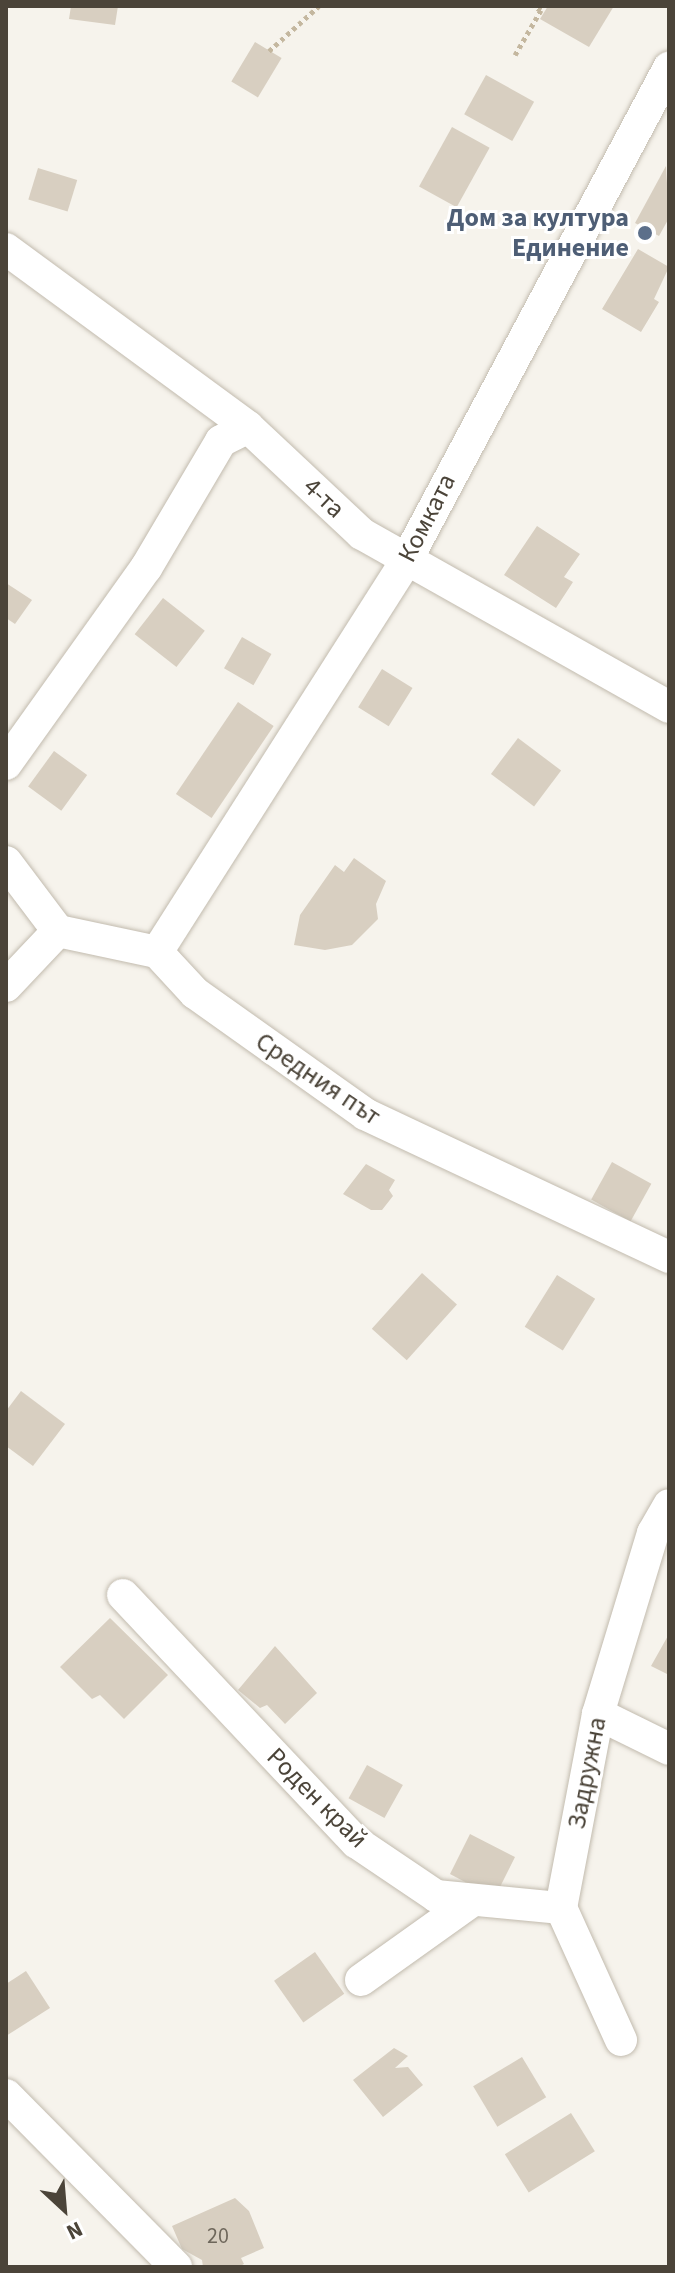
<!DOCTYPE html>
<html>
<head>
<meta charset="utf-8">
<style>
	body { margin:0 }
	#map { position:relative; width:675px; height:2273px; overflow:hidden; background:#f6f3ec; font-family:"Source Sans 3",sans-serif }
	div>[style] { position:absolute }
	.building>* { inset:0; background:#d8cfc1; transform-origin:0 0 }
	.path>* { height:5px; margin-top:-2.5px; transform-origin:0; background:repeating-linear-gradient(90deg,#c4b79f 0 4px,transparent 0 8px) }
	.roads { filter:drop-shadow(0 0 2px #c2bbae) drop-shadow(0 0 2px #c2bbae) }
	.minor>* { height:32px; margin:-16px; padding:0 16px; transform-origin:16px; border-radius:16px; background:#fff }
	.dots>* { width:22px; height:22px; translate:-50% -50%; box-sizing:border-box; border:4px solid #fff; border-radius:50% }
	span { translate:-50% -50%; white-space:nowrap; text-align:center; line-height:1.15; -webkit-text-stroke:6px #fff; paint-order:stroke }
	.number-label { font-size:22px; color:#6e675b }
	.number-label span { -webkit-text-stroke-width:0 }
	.service-label { font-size:26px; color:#4e5e75; font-weight:700 }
	.right { translate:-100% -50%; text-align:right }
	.street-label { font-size:26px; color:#4b4439 }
	.frame { position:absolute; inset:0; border:8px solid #4b4439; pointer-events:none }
	.north { position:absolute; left:24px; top:2169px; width:80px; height:80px; -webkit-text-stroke:6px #fff; paint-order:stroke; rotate:154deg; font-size:22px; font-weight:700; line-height:32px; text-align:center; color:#4b4439 }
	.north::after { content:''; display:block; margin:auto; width:28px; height:36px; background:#4b4439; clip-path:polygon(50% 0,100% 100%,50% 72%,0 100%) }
</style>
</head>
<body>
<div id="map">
	<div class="building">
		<i style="clip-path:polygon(71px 6px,118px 6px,115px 25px,69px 19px)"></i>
		<i style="clip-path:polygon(548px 6px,614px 6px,589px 47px,540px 19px)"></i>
		<i style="left:255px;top:42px;width:31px;height:46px;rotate:31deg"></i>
		<i style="left:486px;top:75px;width:55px;height:45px;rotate:29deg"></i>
		<i style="left:452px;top:127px;width:43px;height:68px;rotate:29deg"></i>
		<i style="clip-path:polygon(666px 166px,669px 218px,659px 236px,635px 223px)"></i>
		<i style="left:38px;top:168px;width:41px;height:33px;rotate:17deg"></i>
		<i style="clip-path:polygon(638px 249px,669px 267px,654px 299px,659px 302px,641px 332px,602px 309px)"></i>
		<i style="clip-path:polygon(537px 526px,580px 554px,564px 577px,573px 582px,556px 608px,504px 575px)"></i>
		<i style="clip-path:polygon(6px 583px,32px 600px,15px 624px,6px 618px)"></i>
		<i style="left:163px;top:598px;width:53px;height:46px;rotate:38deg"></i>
		<i style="left:242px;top:637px;width:34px;height:36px;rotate:30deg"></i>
		<i style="left:382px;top:669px;width:36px;height:45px;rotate:32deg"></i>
		<i style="left:238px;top:702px;width:43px;height:111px;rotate:34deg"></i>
		<i style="left:518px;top:738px;width:54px;height:45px;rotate:37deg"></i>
		<i style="left:54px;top:751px;width:41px;height:44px;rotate:36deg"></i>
		<i style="clip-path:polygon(354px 858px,386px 881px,376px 904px,378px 919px,352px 945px,325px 950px,294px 945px,300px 915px,335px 865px,344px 872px)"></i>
		<i style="left:612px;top:1162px;width:45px;height:43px;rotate:29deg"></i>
		<i style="clip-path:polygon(366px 1164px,395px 1180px,389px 1190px,393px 1196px,382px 1210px,371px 1210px,343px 1194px)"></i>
		<i style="left:422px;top:1273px;width:47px;height:75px;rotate:42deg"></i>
		<i style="left:557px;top:1275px;width:45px;height:61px;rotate:32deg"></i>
		<i style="clip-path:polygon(21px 1391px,65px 1424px,33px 1466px,6px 1446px,6px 1411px)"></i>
		<i style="clip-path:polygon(110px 1618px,168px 1675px,124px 1719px,100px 1695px,92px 1699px,60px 1667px)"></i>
		<i style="clip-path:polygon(669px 1634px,669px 1675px,651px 1666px)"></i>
		<i style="clip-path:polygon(275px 1646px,317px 1693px,285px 1724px,267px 1705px,260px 1708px,238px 1690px)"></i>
		<i style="left:367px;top:1765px;width:41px;height:38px;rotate:29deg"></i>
		<i style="clip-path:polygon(470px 1834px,515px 1857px,492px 1903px,465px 1889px,465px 1882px,450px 1874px)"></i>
		<i style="left:315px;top:1952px;width:51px;height:50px;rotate:55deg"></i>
		<i style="clip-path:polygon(26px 1971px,50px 2008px,6px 2036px,6px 1984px)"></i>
		<i style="clip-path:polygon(394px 2048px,408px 2056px,395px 2068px,408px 2067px,423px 2085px,383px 2117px,353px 2080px)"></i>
		<i style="left:522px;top:2057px;width:47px;height:57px;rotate:59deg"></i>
		<i style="left:571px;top:2113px;width:45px;height:78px;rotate:58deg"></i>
		<i style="clip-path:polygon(235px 2198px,249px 2211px,264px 2248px,241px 2258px,244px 2264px,238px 2267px,203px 2267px,202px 2260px,182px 2249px,172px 2226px)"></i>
	</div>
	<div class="path">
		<i style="left:269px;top:51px;width:67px;rotate:-42deg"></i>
		<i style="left:515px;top:55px;width:52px;rotate:-60deg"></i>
		<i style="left:541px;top:10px;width:8px;rotate:-150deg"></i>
	</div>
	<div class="roads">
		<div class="minor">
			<i style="left:6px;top:249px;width:300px;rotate:36.3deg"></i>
			<i style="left:248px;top:427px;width:156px;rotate:43.2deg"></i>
			<i style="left:362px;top:534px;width:352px;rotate:29.4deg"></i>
			<i style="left:6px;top:764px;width:241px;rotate:-54.5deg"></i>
			<i style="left:146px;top:568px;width:147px;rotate:-59.4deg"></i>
			<i style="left:221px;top:441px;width:30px;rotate:-27deg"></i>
			<i style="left:6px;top:862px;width:86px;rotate:53deg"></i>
			<i style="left:58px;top:931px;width:101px;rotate:12deg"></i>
			<i style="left:157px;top:952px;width:56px;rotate:47.2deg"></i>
			<i style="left:195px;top:993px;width:209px;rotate:35.4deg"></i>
			<i style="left:365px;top:1114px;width:336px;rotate:25.2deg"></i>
			<i style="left:157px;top:952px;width:466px;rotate:-57.5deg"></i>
			<i style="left:407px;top:559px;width:557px;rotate:-61.92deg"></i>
			<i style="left:6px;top:986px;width:76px;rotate:-46.6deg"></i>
			<i style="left:123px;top:1595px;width:340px;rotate:46.7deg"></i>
			<i style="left:356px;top:1842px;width:97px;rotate:34deg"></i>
			<i style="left:436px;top:1896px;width:126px;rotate:5.5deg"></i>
			<i style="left:598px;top:1714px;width:79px;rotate:26.2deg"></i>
			<i style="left:361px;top:1980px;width:133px;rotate:-35.5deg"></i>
			<i style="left:621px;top:2040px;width:145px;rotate:-114.4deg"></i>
			<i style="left:561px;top:1908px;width:197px;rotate:-79.2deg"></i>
			<i style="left:598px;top:1714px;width:189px;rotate:-73.1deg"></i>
			<i style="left:653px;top:1533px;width:32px;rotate:-60deg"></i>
			<i style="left:6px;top:2095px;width:242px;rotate:45.3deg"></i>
		</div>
	</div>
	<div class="dots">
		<i style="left:645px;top:233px;background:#5c6f8a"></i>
	</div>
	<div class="number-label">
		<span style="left:218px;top:2237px">20</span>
	</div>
	<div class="service-label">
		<span class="right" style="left:629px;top:233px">Дом за култура<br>Единение</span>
	</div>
	<div class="street-label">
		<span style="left:324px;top:498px;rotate:43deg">4-та</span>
		<span style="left:427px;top:518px;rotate:-63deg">Комката</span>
		<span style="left:318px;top:1079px;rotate:34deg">Средния път</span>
		<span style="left:587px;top:1773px;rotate:-79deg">Задружна</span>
		<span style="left:317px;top:1798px;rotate:45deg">Роден край</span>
	</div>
	<div class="frame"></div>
	<div class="north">N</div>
</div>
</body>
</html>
